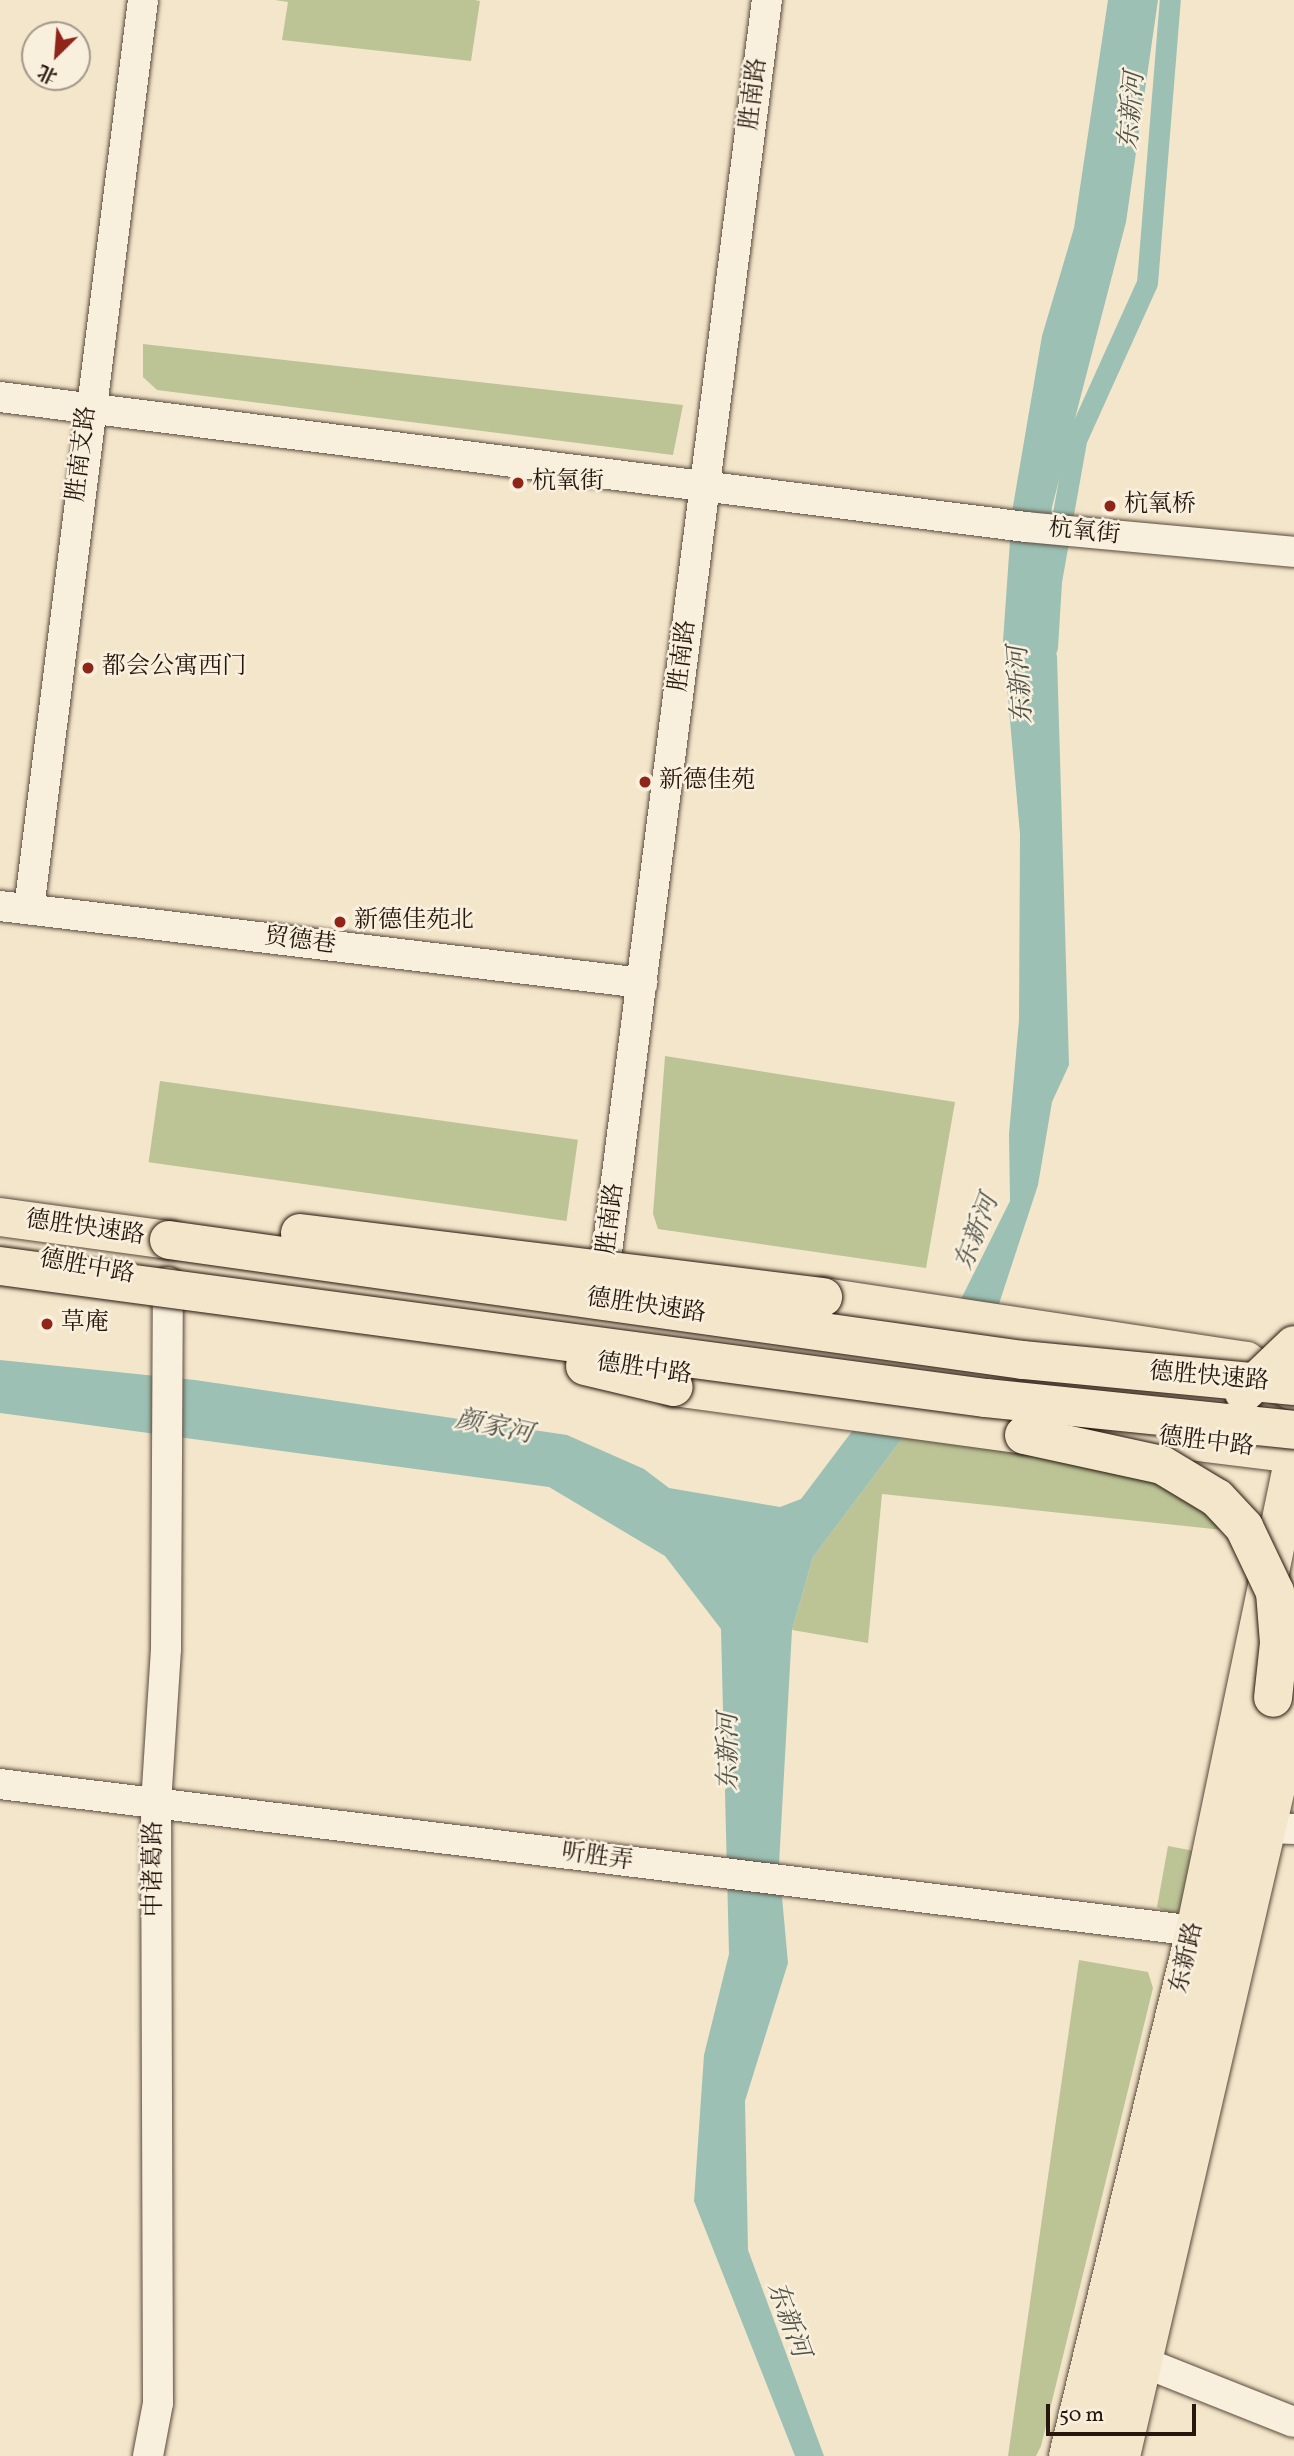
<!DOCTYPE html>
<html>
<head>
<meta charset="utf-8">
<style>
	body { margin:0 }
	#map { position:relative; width:1294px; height:2456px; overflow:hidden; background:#f4e6ca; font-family:Vollkorn,"Noto Serif SC",serif }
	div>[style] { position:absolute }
	.green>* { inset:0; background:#bcc496; transform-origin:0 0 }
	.water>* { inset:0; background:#9cc0b4 }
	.canal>* { height:21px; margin:-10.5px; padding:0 10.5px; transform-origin:10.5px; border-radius:10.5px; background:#9cc0b4 }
	.roads { filter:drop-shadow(0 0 2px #594a3d) drop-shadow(0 0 2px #594a3d) }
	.minor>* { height:30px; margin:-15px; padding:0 15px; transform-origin:15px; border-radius:15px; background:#f8efdd }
	.major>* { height:38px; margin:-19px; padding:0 19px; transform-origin:19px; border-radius:19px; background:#f4e6ca }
	.highway>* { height:38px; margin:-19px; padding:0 19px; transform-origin:19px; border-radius:19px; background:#f4e6ca }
	.bridges { filter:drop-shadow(0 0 2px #25160e) drop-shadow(0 0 2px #25160e) }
	.highway-bridge>* { height:38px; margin:-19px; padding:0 19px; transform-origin:19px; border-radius:19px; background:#f4e6ca }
	.dots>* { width:19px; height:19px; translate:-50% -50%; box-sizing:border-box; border:4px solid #f8efdd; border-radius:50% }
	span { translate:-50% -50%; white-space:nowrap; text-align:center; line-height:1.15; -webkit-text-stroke:5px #f8efdd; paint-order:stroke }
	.street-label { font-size:24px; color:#25160e }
	.poi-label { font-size:24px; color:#25160e }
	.left { translate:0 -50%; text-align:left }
	.water-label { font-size:26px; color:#4f5248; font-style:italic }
	.north { position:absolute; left:21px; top:21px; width:70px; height:70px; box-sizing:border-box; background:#f8efdd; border:2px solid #a4988a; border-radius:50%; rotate:205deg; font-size:19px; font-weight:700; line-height:28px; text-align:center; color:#25160e }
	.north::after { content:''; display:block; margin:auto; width:24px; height:32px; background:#8f2418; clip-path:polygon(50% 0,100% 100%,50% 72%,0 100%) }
	.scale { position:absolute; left:1046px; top:2404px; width:150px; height:32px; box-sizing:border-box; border:4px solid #25160e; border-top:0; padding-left:9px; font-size:21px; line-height:24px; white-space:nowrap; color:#25160e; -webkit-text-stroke:5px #f8efdd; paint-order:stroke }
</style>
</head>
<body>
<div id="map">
	<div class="green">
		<i style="clip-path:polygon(275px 0,475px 0,480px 1px,471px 61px,282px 40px,288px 2px)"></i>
		<i style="clip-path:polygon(143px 344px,683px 405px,673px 455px,157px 390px,143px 377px)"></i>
		<i style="clip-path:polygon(665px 1056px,955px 1102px,926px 1268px,658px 1229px,653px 1214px)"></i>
		<i style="left:160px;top:1081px;width:422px;height:82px;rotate:8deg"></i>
		<i style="clip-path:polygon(904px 1436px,1119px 1468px,1184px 1496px,1223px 1530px,882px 1494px,868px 1643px,792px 1630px,813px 1557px)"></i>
		<i style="clip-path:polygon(1168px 1846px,1200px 1852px,1184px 1921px,1157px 1907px)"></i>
		<i style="clip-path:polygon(1079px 1960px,1148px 1972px,1153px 1988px,1041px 2446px,1036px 2456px,1008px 2456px)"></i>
	</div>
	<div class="water">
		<i style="clip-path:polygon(1108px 0,1158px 0,1126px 222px,1052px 507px,1041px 599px,1057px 656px,1069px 1065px,1052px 1102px,1038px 1185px,997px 1310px,959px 1303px,1010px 1201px,1009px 1134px,1019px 1020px,1020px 834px,1003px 641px,1012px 512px,1042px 336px,1074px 228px)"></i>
		<i style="clip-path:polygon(0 1360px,195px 1380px,567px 1435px,644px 1469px,669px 1488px,780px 1507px,801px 1499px,853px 1430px,904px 1436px,813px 1557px,792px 1630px,779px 1864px,788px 1963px,745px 2101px,748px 2250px,824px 2456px,795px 2456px,694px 2201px,704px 2055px,729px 1954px,721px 1629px,665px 1556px,549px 1487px,0 1413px)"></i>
	</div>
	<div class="canal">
		<i style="left:1047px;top:647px;width:66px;rotate:-86.5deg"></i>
		<i style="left:1051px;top:581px;width:143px;rotate:-79.9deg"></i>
		<i style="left:1076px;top:440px;width:172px;rotate:-65.7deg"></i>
		<i style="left:1147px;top:283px;width:284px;rotate:-85.4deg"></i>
	</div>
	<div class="roads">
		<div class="minor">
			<i style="left:0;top:397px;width:1034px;rotate:7.22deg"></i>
			<i style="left:1026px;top:527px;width:269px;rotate:5.3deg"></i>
			<i style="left:0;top:906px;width:647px;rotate:6.84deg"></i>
			<i style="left:29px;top:909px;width:916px;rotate:-82.85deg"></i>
			<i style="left:602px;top:1291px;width:1302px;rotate:-82.72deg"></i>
			<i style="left:0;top:1784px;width:1204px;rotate:7.01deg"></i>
			<i style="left:1268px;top:1828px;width:26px;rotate:2deg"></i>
			<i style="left:1143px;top:2362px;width:162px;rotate:21.7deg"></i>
			<i style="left:148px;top:2456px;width:54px;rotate:-79.3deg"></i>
			<i style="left:158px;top:2403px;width:599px;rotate:-90.19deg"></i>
			<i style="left:156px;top:1804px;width:155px;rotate:-86.3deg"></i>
			<i style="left:166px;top:1649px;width:367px;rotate:-89.7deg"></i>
		</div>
		<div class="major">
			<i style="left:1027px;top:1421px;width:269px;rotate:7deg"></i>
			<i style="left:1068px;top:2456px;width:540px;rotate:-76.4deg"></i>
			<i style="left:1195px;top:1931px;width:484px;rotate:-78.2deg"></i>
			<i style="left:1121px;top:2456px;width:765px;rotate:-76.93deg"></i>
		</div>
		<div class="highway">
			<i style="left:0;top:1217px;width:171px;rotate:7.8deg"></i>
			<i style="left:823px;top:1297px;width:428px;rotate:8.6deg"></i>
			<i style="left:1246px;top:1361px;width:55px;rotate:33.1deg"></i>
			<i style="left:674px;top:1387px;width:353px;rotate:7.8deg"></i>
			<i style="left:1092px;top:2456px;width:812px;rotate:-76.39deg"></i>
		</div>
	</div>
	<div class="bridges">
		<div class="highway-bridge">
			<i style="left:300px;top:1233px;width:527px;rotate:6.98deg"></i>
			<i style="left:169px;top:1240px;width:862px;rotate:8deg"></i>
			<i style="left:1023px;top:1360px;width:272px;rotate:5.5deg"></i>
			<i style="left:0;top:1266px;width:995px;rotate:7.63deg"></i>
			<i style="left:986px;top:1398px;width:310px;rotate:5.9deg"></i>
			<i style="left:585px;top:1366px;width:91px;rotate:13.3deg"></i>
			<i style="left:1244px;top:1393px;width:69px;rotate:-43.8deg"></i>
			<i style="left:1024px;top:1435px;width:141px;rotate:12.3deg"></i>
			<i style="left:1162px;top:1465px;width:64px;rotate:31deg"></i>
			<i style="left:1217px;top:1498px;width:40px;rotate:47deg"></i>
			<i style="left:1244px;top:1527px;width:72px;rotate:64.5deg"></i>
			<i style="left:1275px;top:1592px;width:51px;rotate:85.5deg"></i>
			<i style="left:1279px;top:1643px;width:55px;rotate:96.2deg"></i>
		</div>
	</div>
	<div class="dots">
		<i style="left:518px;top:483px;background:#8f2418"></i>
		<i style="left:1110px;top:506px;background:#8f2418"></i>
		<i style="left:88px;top:668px;background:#8f2418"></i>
		<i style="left:645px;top:782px;background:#8f2418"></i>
		<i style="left:340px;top:922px;background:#8f2418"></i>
		<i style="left:47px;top:1324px;background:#8f2418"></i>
	</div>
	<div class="street-label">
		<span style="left:755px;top:94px;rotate:-83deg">胜南路</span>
		<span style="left:83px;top:454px;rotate:-83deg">胜南支路</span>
		<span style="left:1084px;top:533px;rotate:6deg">杭氧街</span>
		<span style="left:684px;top:656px;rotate:-83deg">胜南路</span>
		<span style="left:300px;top:942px;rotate:7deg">贸德巷</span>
		<span style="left:612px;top:1219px;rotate:-83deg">胜南路</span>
		<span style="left:85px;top:1229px;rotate:8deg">德胜快速路</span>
		<span style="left:87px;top:1268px;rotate:10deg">德胜中路</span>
		<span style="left:646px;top:1307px;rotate:8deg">德胜快速路</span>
		<span style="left:644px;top:1370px;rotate:8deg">德胜中路</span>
		<span style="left:1209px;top:1378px;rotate:5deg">德胜快速路</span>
		<span style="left:1206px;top:1443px;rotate:7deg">德胜中路</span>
		<span style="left:597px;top:1858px;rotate:8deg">听胜弄</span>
		<span style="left:155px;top:1869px;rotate:-90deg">中诸葛路</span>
		<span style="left:1188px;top:1958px;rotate:-77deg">东新路</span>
	</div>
	<div class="poi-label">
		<span class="left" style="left:532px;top:483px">杭氧街</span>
		<span class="left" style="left:1124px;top:506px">杭氧桥</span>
		<span class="left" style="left:102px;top:668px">都会公寓西门</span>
		<span class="left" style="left:659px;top:782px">新德佳苑</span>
		<span class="left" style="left:354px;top:922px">新德佳苑北</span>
		<span class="left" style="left:61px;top:1324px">草庵</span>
	</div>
	<div class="water-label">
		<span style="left:1133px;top:111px;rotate:-85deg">东新河</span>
		<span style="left:1022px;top:685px;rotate:-94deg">东新河</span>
		<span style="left:978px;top:1233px;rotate:-69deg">东新河</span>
		<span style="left:494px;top:1428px;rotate:12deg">颜家河</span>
		<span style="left:730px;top:1752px;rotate:-90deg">东新河</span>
		<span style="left:787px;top:2320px;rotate:70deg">东新河</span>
	</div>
	<div class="north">北</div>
	<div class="scale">50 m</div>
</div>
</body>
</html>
